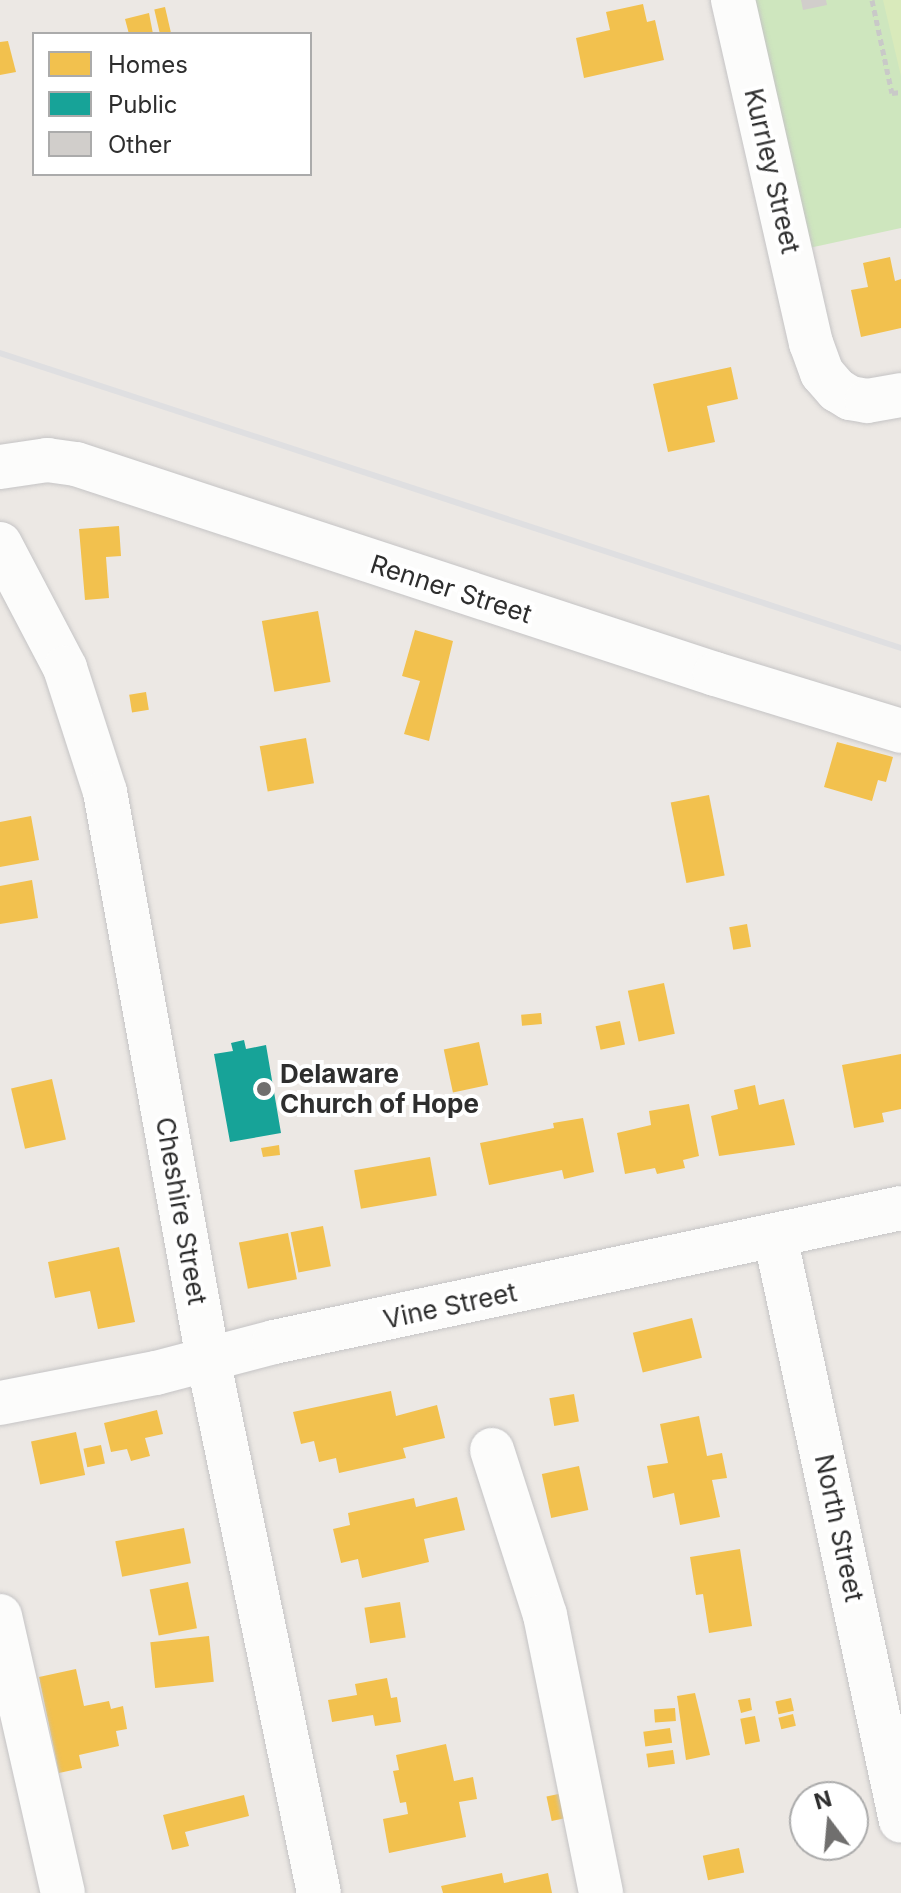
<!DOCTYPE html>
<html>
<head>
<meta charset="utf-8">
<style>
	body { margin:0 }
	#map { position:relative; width:901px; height:1893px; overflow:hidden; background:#ece8e4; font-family:Inter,sans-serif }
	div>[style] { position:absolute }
	.green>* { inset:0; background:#cee6be }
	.pitch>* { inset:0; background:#d9eabb }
	.homes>* { inset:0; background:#f2c14e; transform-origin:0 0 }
	.public>* { inset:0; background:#17a398 }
	.building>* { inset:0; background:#d1cecb }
	.path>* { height:5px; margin-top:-2.5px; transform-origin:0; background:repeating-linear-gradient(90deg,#c9c9c8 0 6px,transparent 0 10px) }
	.roads { filter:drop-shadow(0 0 2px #c5c4c5) drop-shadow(0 0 2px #c5c4c5) }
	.minor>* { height:44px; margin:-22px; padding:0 22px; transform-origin:22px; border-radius:22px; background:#fcfcfb }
	.rail>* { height:6px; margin:-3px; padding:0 3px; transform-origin:3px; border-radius:3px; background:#dfdfe1 }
	.dots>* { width:22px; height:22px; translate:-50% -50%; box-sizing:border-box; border:4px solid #fff; border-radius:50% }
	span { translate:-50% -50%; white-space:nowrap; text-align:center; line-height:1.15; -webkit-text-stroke:8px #fff; paint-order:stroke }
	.street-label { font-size:26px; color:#2e2e2e }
	.poi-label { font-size:26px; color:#2e2e2e; font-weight:700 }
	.left { translate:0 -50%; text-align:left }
	.legend { position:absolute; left:32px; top:32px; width:280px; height:144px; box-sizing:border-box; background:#fff; border:2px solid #ababab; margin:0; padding:10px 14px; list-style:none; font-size:24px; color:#2e2e2e }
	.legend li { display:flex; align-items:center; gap:16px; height:40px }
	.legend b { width:40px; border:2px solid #ababab }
	.north { position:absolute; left:789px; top:1781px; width:80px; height:80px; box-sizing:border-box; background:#fff; border:2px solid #ababab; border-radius:50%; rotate:344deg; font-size:22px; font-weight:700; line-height:32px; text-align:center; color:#2e2e2e }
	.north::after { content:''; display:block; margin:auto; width:28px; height:36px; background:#706f6e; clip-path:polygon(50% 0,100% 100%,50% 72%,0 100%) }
</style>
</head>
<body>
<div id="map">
	<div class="green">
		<i style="clip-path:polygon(744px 0,901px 0,901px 228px,800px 250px)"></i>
	</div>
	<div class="pitch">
		<i style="clip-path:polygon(883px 0,901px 0,901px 76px)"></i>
	</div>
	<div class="homes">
		<i style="clip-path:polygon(643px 4px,647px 22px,655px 20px,664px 60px,584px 78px,576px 38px,610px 30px,606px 12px)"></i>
		<i style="left:165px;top:7px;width:28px;height:11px;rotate:77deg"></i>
		<i style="clip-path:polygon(149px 13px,153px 34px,129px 34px,125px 19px)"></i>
		<i style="clip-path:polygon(8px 41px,16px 72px,0 75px,0 42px)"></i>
		<i style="clip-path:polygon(890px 257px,895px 281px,901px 279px,901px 328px,861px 337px,851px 290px,868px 287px,863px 263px)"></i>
		<i style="clip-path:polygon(731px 367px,738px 399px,707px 406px,715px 442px,668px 452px,653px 384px)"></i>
		<i style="clip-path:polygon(119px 526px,121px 556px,106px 557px,109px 598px,85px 600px,79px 529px)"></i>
		<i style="left:318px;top:611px;width:72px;height:57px;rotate:80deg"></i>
		<i style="clip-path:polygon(415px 630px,453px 641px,429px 741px,404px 734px,420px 681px,402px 676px)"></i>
		<i style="left:146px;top:692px;width:18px;height:17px;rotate:81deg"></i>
		<i style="left:306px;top:738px;width:46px;height:47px;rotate:80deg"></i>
		<i style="clip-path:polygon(837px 742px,893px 757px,886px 782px,878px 780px,872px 801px,824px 787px)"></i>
		<i style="left:709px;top:795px;width:82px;height:39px;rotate:79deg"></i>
		<i style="clip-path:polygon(31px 816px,39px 860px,0 867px,0 822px)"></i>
		<i style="clip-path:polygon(32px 880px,38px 918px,0 924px,0 886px)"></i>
		<i style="left:747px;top:924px;width:23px;height:18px;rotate:80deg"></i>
		<i style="left:664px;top:983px;width:52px;height:37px;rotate:78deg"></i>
		<i style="left:541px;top:1013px;width:11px;height:20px;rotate:85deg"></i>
		<i style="left:620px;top:1021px;width:24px;height:25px;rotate:78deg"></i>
		<i style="left:479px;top:1042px;width:44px;height:36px;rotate:78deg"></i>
		<i style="clip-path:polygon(901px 1054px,901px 1109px,882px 1113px,884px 1122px,854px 1128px,842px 1065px)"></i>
		<i style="left:52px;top:1079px;width:62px;height:42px;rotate:77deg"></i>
		<i style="clip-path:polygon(755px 1085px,759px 1105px,784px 1099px,795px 1145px,719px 1156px,711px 1116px,738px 1109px,734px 1090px)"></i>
		<i style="clip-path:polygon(689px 1104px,699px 1156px,683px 1160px,685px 1168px,657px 1174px,655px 1168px,625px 1174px,617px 1133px,651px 1125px,649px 1111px)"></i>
		<i style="clip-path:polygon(583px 1118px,594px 1172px,564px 1179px,562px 1170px,489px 1185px,480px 1143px,554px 1128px,553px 1123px)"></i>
		<i style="clip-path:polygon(279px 1145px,280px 1155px,263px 1157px,261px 1148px)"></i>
		<i style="left:430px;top:1157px;width:39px;height:77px;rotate:80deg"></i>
		<i style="left:323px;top:1226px;width:41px;height:33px;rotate:79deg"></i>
		<i style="left:288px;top:1233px;width:47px;height:50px;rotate:79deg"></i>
		<i style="clip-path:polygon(119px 1247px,135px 1322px,98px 1329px,90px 1291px,55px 1298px,48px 1262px)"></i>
		<i style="left:692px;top:1318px;width:41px;height:61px;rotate:76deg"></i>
		<i style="clip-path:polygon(391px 1391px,396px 1416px,437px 1405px,445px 1438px,403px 1448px,406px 1458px,339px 1473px,336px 1458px,319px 1462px,314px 1441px,301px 1444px,293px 1412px)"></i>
		<i style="left:574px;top:1394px;width:28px;height:25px;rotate:80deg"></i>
		<i style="clip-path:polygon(157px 1410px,163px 1434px,145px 1438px,150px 1456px,131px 1461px,127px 1449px,111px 1452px,104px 1423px)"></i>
		<i style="clip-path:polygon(699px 1416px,707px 1456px,722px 1453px,727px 1478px,712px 1480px,720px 1517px,680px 1525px,674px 1493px,653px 1498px,647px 1466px,668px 1463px,660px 1424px)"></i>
		<i style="left:76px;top:1432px;width:44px;height:46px;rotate:78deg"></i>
		<i style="left:101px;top:1445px;width:19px;height:18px;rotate:78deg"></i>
		<i style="left:579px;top:1466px;width:45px;height:38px;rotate:78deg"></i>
		<i style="clip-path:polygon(457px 1497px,465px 1530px,424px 1539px,429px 1562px,362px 1578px,358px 1559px,341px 1563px,333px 1529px,350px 1525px,348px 1513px,414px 1498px,416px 1507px)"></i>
		<i style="left:184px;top:1528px;width:36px;height:70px;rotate:79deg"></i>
		<i style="clip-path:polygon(740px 1549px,752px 1626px,709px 1633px,703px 1594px,696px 1595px,690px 1557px)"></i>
		<i style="left:188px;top:1582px;width:47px;height:39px;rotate:79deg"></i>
		<i style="left:400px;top:1602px;width:36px;height:36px;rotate:81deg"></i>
		<i style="left:209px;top:1636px;width:46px;height:59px;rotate:84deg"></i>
		<i style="clip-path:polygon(76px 1669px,84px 1706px,109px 1701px,111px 1709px,123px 1706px,127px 1729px,116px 1731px,119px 1746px,79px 1755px,82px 1768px,59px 1773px,39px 1677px)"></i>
		<i style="clip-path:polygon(387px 1678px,391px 1698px,397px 1697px,401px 1722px,375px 1726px,373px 1715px,332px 1722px,328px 1700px,357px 1695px,355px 1684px)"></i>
		<i style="clip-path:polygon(695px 1693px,710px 1755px,686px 1760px,677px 1696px)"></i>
		<i style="clip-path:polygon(750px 1698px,752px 1710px,741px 1713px,738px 1700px)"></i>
		<i style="left:791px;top:1698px;width:13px;height:16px;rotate:77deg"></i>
		<i style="left:675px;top:1708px;width:13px;height:21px;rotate:86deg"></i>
		<i style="left:793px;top:1714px;width:12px;height:15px;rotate:76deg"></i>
		<i style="left:755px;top:1716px;width:26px;height:15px;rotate:79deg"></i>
		<i style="left:670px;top:1728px;width:15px;height:27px;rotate:82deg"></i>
		<i style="clip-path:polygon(446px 1744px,454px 1781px,473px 1777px,477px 1799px,459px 1802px,466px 1837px,389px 1853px,383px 1819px,408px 1814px,406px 1802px,400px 1803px,393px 1771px,399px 1770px,396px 1755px)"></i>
		<i style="left:673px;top:1750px;width:14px;height:27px;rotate:82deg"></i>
		<i style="left:568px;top:1792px;width:25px;height:22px;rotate:78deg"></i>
		<i style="clip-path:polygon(244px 1795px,249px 1816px,185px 1832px,189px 1846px,172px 1850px,163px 1815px)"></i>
		<i style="left:739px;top:1848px;width:25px;height:37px;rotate:78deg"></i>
		<i style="clip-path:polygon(502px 1873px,504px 1883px,548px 1873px,552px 1893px,443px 1893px,441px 1886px)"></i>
	</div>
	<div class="public">
		<i style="clip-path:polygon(244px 1040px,246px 1049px,266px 1045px,281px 1133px,230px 1142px,214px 1054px,233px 1051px,231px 1043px)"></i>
	</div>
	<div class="building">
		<i style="clip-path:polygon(801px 0,826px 0,827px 5px,803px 10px)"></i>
	</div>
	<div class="path">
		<i style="left:872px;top:0;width:95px;rotate:77.9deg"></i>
		<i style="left:892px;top:93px;width:9px;rotate:-6deg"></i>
	</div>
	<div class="roads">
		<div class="minor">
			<i style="left:733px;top:0;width:352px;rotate:77.2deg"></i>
			<i style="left:811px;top:343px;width:32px;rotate:70deg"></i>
			<i style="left:822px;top:373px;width:23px;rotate:49deg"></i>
			<i style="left:837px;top:390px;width:15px;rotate:32deg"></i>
			<i style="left:850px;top:398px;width:17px;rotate:10deg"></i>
			<i style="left:867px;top:401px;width:35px;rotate:-10deg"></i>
			<i style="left:0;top:467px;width:48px;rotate:-8.5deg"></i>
			<i style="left:47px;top:460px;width:29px;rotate:8deg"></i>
			<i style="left:76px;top:464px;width:673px;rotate:18.19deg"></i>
			<i style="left:715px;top:674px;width:195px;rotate:17deg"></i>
			<i style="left:0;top:544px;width:140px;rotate:62.3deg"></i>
			<i style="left:65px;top:668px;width:130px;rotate:72.1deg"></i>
			<i style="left:105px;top:792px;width:576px;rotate:79.7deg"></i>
			<i style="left:208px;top:1359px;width:545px;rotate:78.26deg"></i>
			<i style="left:775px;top:1236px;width:598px;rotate:77.85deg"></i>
			<i style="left:0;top:1403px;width:159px;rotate:-10.9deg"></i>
			<i style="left:156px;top:1373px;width:122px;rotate:-14.7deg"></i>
			<i style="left:274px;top:1342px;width:641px;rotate:-12.06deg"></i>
			<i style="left:492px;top:1450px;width:173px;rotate:72.2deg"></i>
			<i style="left:545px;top:1615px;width:284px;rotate:78.6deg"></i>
			<i style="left:0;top:1616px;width:284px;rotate:77.2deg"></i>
		</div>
	</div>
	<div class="rail">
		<i style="left:0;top:353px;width:948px;rotate:18.13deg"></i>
	</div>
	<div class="dots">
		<i style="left:264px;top:1089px;background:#706f6e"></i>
	</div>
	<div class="street-label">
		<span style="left:772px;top:171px;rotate:77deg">Kurrley Street</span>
		<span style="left:451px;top:589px;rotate:18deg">Renner Street</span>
		<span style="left:181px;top:1211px;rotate:80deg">Cheshire Street</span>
		<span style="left:450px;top:1306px;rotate:-12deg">Vine Street</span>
		<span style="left:839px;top:1528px;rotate:78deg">North Street</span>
	</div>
	<div class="poi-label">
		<span class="left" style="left:280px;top:1089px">Delaware<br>Church of Hope</span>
	</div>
	<ul class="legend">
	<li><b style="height:22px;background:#f2c14e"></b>Homes</li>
	<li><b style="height:22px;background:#17a398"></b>Public</li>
	<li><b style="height:22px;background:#d1cecb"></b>Other</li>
	</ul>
	<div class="north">N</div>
</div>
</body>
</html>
